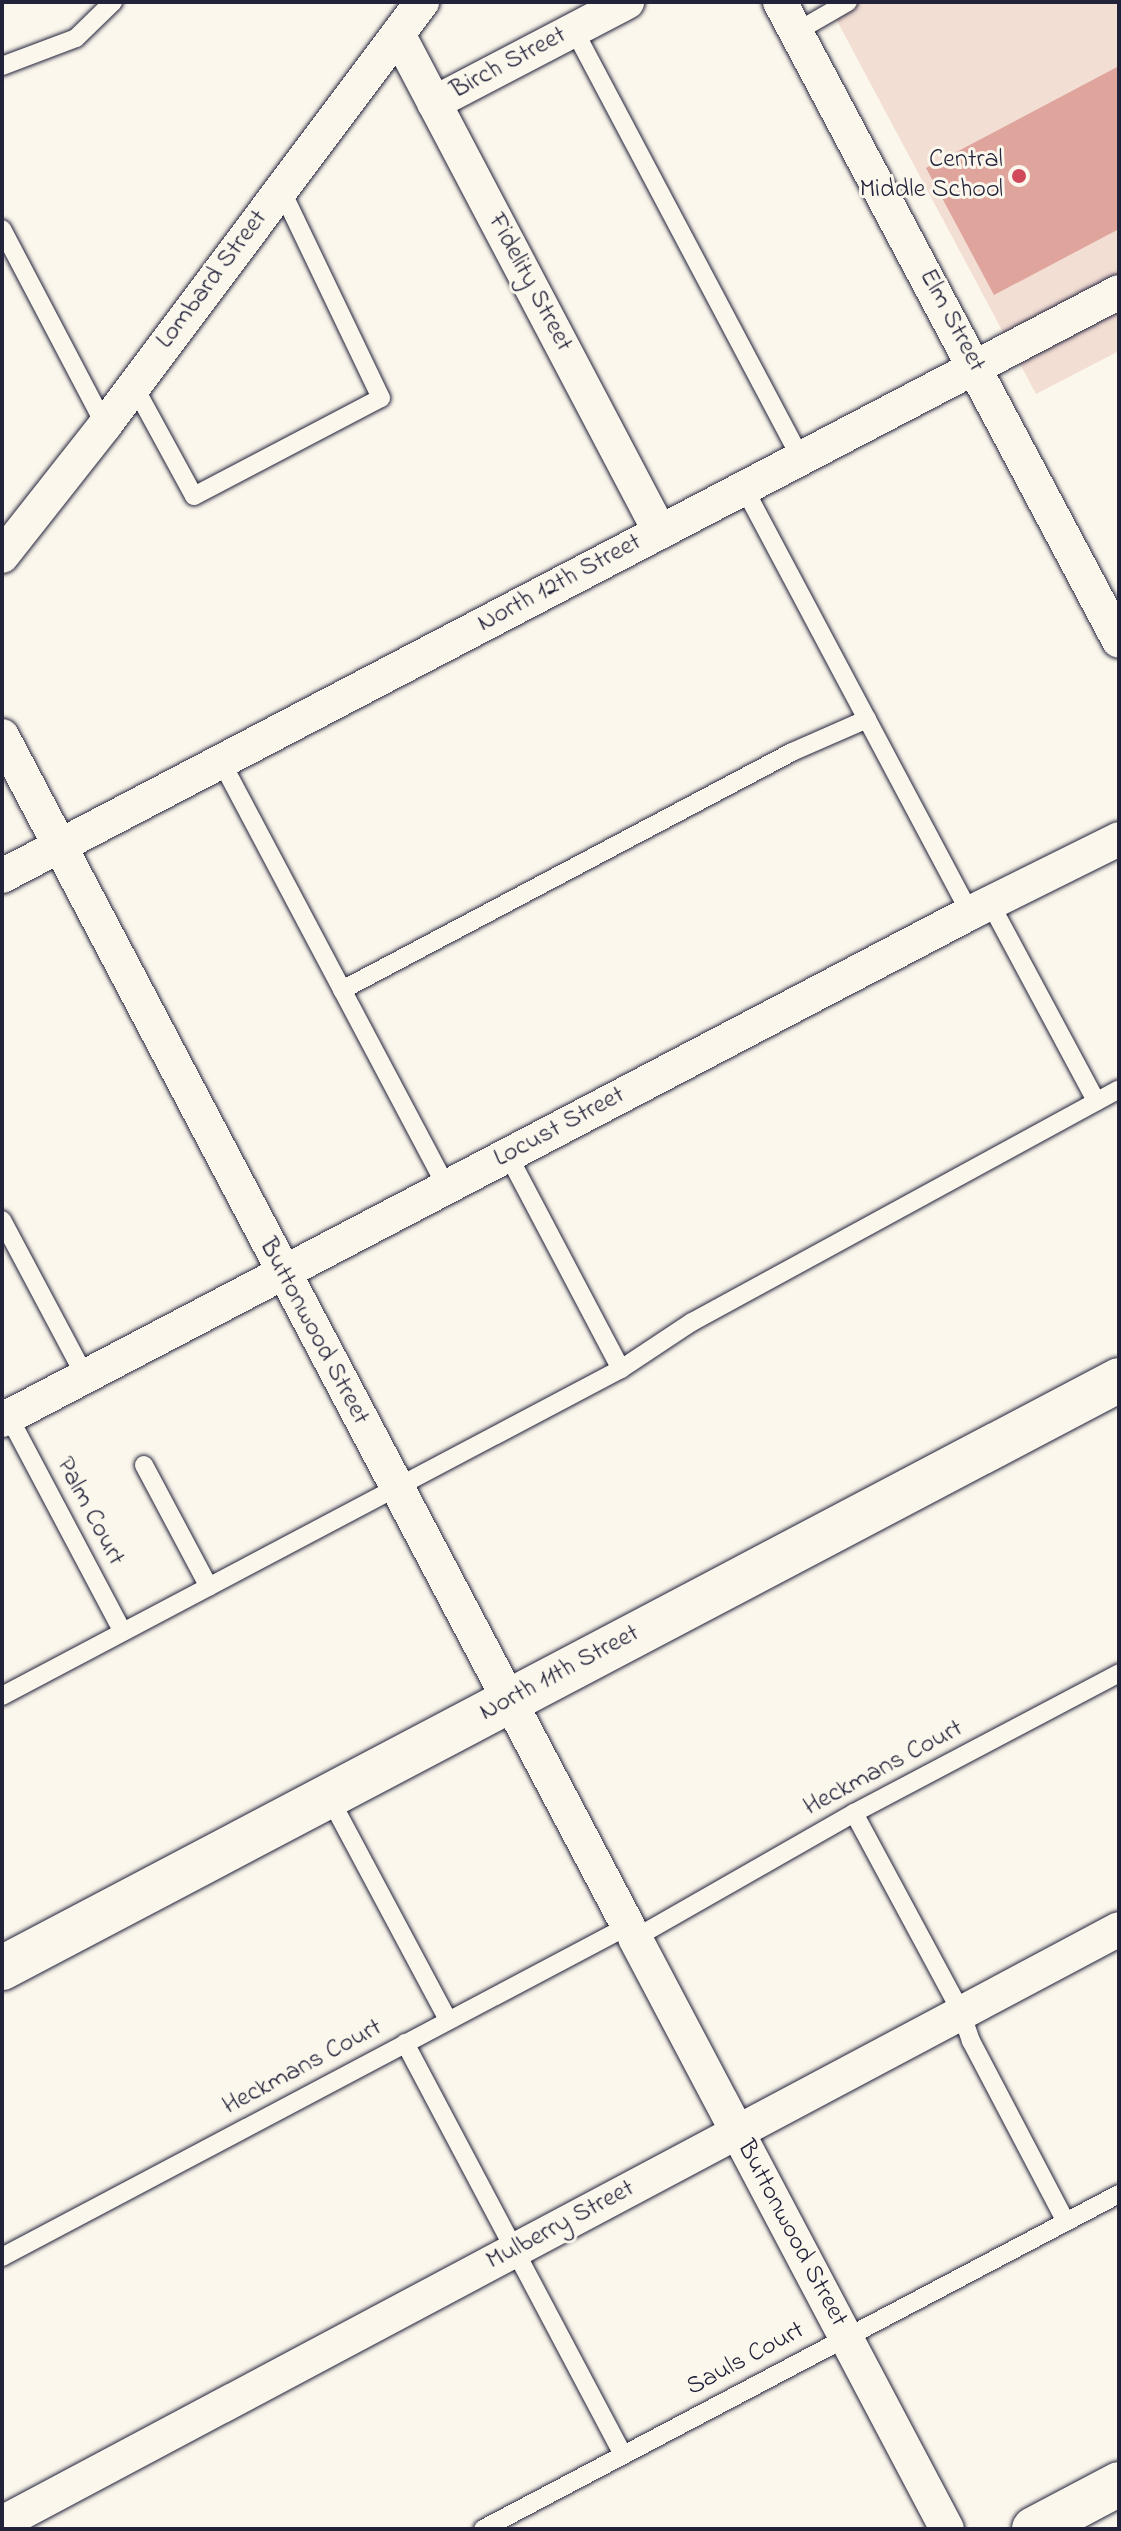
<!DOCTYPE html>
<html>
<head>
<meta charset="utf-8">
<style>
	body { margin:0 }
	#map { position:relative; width:1121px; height:2531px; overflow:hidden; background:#fbf7ec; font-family:"Indie Flower",sans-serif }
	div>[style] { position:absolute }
	.built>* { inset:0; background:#f3ded4 }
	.building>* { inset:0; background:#dfa59d }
	.roads { filter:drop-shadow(0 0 2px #22223b) drop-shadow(0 0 2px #22223b) }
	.service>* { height:18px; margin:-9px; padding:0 9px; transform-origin:9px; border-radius:9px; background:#fbf7ec }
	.minor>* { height:34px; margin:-17px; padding:0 17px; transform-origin:17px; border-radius:17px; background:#fbf7ec }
	.tertiary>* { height:44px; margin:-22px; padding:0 22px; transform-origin:22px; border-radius:22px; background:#fbf7ec }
	.dots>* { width:22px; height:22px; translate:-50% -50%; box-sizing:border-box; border:4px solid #fbf7ec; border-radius:50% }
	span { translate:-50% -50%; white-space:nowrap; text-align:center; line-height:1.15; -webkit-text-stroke:6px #fbf7ec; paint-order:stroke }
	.street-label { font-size:26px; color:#22223b }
	.poi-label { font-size:26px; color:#22223b }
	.right { translate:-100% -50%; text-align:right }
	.frame { position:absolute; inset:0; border:4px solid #22223b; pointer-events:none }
</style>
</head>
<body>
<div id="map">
	<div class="built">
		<i style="clip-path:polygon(827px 2px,1119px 2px,1119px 351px,1036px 394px)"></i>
	</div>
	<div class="building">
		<i style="clip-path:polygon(1119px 66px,1119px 229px,994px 295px,926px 168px)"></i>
	</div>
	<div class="roads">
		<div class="service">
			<i style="left:574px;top:30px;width:485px;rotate:62.1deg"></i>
			<i style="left:796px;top:32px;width:60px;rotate:-30deg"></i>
			<i style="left:2px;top:66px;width:79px;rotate:-20.7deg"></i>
			<i style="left:76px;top:38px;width:52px;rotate:-44.2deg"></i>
			<i style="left:2px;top:229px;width:221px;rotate:62.3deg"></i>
			<i style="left:134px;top:386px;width:125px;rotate:61.4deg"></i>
			<i style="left:194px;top:496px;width:211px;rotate:-27.7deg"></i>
			<i style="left:381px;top:398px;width:232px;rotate:-115.6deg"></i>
			<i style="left:744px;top:488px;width:481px;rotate:62deg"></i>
			<i style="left:221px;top:761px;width:483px;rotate:62.1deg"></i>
			<i style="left:990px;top:903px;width:225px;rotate:61.8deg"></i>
			<i style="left:342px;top:990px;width:509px;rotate:-27.87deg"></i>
			<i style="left:792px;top:752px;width:82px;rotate:-23.7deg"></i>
			<i style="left:508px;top:1155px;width:242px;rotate:62.2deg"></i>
			<i style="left:2px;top:1220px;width:177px;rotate:62deg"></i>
			<i style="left:9px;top:1417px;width:243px;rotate:62.1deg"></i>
			<i style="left:144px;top:1465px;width:138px;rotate:62deg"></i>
			<i style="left:2px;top:1696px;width:700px;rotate:-27.85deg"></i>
			<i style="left:621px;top:1369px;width:85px;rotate:-33.5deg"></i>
			<i style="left:692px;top:1322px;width:486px;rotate:-28.6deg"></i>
			<i style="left:329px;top:1797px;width:253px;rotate:61.9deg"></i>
			<i style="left:854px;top:1813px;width:226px;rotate:61.7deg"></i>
			<i style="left:961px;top:2012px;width:31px;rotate:71deg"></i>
			<i style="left:971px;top:2041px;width:204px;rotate:62.3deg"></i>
			<i style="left:405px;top:2043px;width:466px;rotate:62.1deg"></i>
			<i style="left:2px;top:2257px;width:708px;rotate:-27.87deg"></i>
			<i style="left:628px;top:1926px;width:14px;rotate:60deg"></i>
			<i style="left:635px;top:1938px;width:252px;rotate:-29.7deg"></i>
			<i style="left:854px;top:1813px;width:300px;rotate:-27.8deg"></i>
			<i style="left:483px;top:2529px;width:719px;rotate:-27.78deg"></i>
		</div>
		<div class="minor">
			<i style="left:780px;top:2px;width:723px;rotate:62.05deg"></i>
			<i style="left:398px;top:34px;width:563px;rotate:62.25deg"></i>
			<i style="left:434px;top:103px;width:218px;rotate:-27.6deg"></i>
			<i style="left:2px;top:556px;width:167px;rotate:-51.8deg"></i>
			<i style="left:105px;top:425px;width:529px;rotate:-53.15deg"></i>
			<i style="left:2px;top:736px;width:1345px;rotate:62.25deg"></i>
			<i style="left:2px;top:876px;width:1260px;rotate:-27.6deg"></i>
			<i style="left:2px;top:1420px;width:1093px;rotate:-27.64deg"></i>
			<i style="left:970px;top:913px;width:166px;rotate:-26.4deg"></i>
			<i style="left:635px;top:1938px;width:668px;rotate:62.17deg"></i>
			<i style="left:2px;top:2523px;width:1265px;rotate:-28deg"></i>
		</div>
		<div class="tertiary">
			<i style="left:2px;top:1968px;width:1262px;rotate:-27.76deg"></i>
			<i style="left:1034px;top:2529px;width:96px;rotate:-27.9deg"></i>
		</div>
	</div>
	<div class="dots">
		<i style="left:1019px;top:176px;background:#d1495b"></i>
	</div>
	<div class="street-label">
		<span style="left:509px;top:64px;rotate:-28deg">Birch Street</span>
		<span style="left:213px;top:280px;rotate:-53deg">Lombard Street</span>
		<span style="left:529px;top:283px;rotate:62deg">Fidelity Street</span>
		<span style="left:951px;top:321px;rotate:62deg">Elm Street</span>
		<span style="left:560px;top:584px;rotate:-28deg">North 12th Street</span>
		<span style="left:560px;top:1128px;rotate:-28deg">Locust Street</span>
		<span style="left:313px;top:1332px;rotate:62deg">Buttonwood Street</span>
		<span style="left:89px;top:1512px;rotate:62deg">Palm Court</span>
		<span style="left:560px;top:1674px;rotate:-28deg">North 11th Street</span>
		<span style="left:884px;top:1769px;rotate:-28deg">Heckmans Court</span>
		<span style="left:303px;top:2068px;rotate:-28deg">Heckmans Court</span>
		<span style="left:561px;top:2226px;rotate:-28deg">Mulberry Street</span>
		<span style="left:791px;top:2234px;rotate:62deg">Buttonwood Street</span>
		<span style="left:746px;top:2360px;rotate:-28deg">Sauls Court</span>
	</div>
	<div class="poi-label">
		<span class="right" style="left:1003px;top:176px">Central<br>Middle School</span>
	</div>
	<div class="frame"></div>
</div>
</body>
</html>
